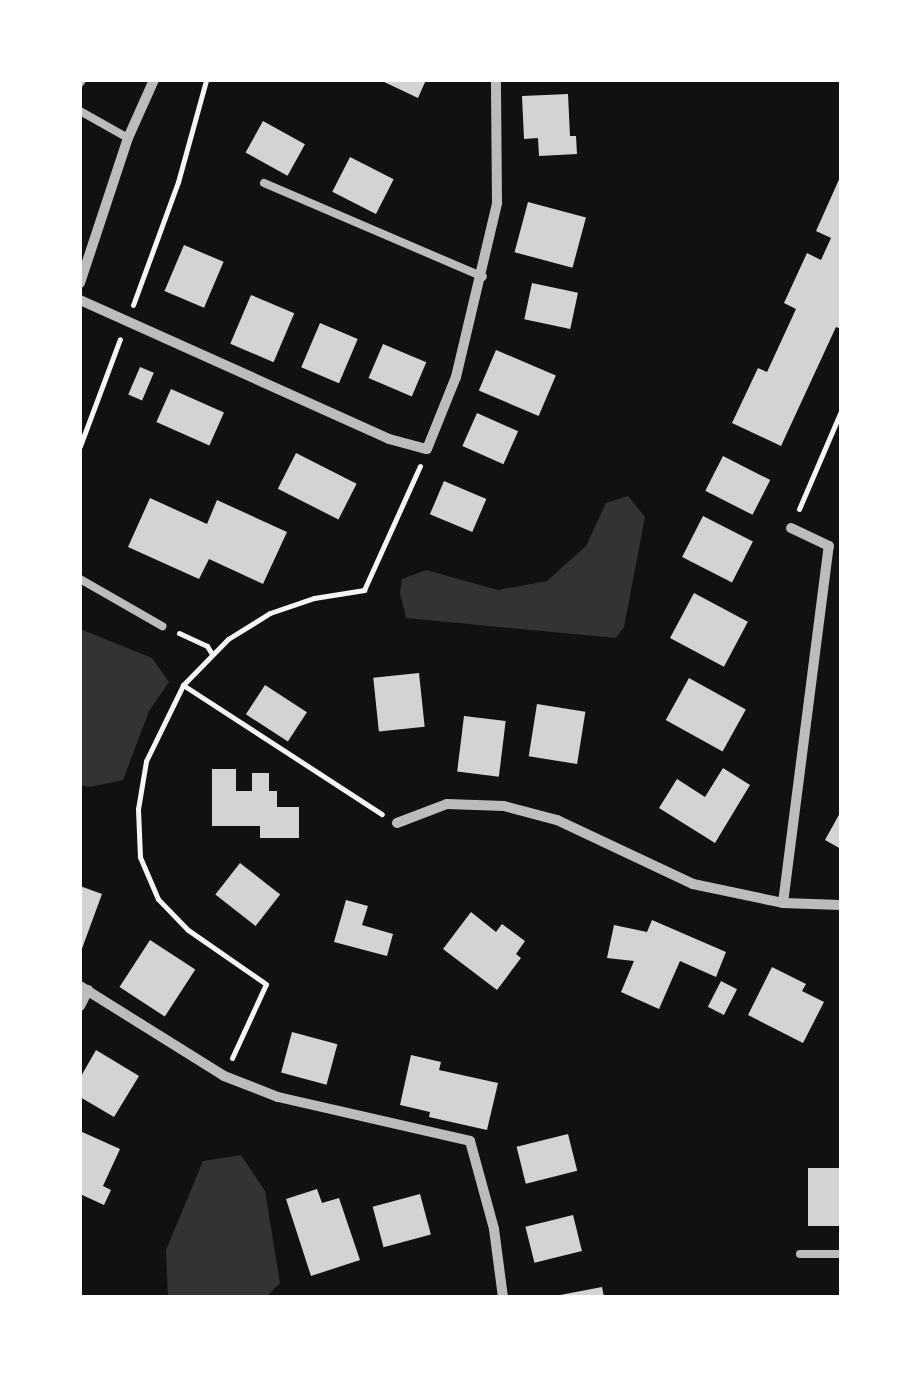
<!DOCTYPE html>
<html>
<head>
<meta charset="utf-8">
<style>
	body { margin:0 }
	#map { position:relative; width:921px; height:1377px; overflow:hidden; background:#111; font-family:Lato,sans-serif }
	div>[style] { position:absolute }
	.water>* { inset:0; background:#333 }
	.building>* { inset:0; background:#d3d3d3; transform-origin:0 0 }
	.path>* { height:5px; margin:-2.5px; padding:0 2.5px; transform-origin:2.5px; border-radius:2.5px; background:#f5f5f5 }
	.service>* { height:8px; margin:-4px; padding:0 4px; transform-origin:4px; border-radius:4px; background:#bcbcbc }
	.minor>* { height:10px; margin:-5px; padding:0 5px; transform-origin:5px; border-radius:5px; background:#bcbcbc }
	span { translate:-50% -50%; white-space:nowrap; text-align:center; line-height:1.15; -webkit-text-stroke:9px #fff; paint-order:stroke }
	.frame { position:absolute; inset:0; border:82px solid #fff; pointer-events:none }
</style>
</head>
<body>
<div id="map">
	<div class="water">
		<i style="clip-path:polygon(628px 496px,645px 517px,624px 627px,616px 638px,406px 618px,400px 593px,402px 579px,426px 570px,498px 590px,547px 581px,586px 546px,606px 503px)"></i>
		<i style="clip-path:polygon(80px 629px,152px 658px,169px 682px,149px 711px,123px 780px,90px 787px,80px 785px)"></i>
		<i style="clip-path:polygon(241px 1155px,265px 1191px,280px 1283px,266px 1297px,168px 1297px,166px 1250px,203px 1161px)"></i>
	</div>
	<div class="building">
		<i style="clip-path:polygon(380px 80px,426px 80px,418px 98px)"></i>
		<i style="clip-path:polygon(568px 94px,570px 136px,576px 136px,577px 154px,539px 156px,538px 138px,524px 139px,522px 96px)"></i>
		<i style="left:263px;top:121px;width:48px;height:36px;rotate:29deg"></i>
		<i style="left:350px;top:157px;width:49px;height:39px;rotate:27deg"></i>
		<i style="clip-path:polygon(841px 175px,841px 329px,836px 327px,781px 446px,732px 423px,758px 368px,767px 372px,796px 309px,784px 303px,807px 253px,821px 260px,831px 238px,816px 231px)"></i>
		<i style="left:528px;top:202px;width:60px;height:52px;rotate:15deg"></i>
		<i style="left:184px;top:245px;width:43px;height:50px;rotate:23deg"></i>
		<i style="left:532px;top:283px;width:47px;height:37px;rotate:12deg"></i>
		<i style="left:251px;top:295px;width:47px;height:53px;rotate:23deg"></i>
		<i style="left:320px;top:323px;width:41px;height:48px;rotate:23deg"></i>
		<i style="left:383px;top:344px;width:47px;height:37px;rotate:23deg"></i>
		<i style="left:496px;top:350px;width:65px;height:44px;rotate:23deg"></i>
		<i style="left:140px;top:367px;width:15px;height:30px;rotate:23deg"></i>
		<i style="left:171px;top:389px;width:58px;height:36px;rotate:24deg"></i>
		<i style="left:477px;top:413px;width:45px;height:36px;rotate:24deg"></i>
		<i style="left:296px;top:453px;width:68px;height:40px;rotate:27deg"></i>
		<i style="left:723px;top:456px;width:53px;height:39px;rotate:27deg"></i>
		<i style="left:444px;top:481px;width:46px;height:36px;rotate:23deg"></i>
		<i style="clip-path:polygon(150px 498px,207px 524px,217px 500px,287px 532px,263px 584px,209px 559px,199px 579px,128px 547px)"></i>
		<i style="left:703px;top:516px;width:56px;height:46px;rotate:27deg"></i>
		<i style="left:694px;top:593px;width:61px;height:51px;rotate:28deg"></i>
		<i style="left:419px;top:673px;width:54px;height:46px;rotate:84deg"></i>
		<i style="left:689px;top:678px;width:65px;height:48px;rotate:29deg"></i>
		<i style="left:265px;top:685px;width:50px;height:35px;rotate:33deg"></i>
		<i style="left:537px;top:704px;width:49px;height:53px;rotate:9deg"></i>
		<i style="left:464px;top:716px;width:42px;height:56px;rotate:7deg"></i>
		<i style="clip-path:polygon(723px 768px,750px 785px,715px 843px,659px 808px,677px 779px,705px 797px)"></i>
		<i style="clip-path:polygon(212px 769px,236px 769px,236px 791px,252px 791px,252px 773px,269px 773px,269px 791px,277px 791px,277px 807px,299px 807px,299px 838px,260px 838px,260px 826px,212px 826px)"></i>
		<i style="clip-path:polygon(841px 811px,841px 849px,825px 840px)"></i>
		<i style="left:240px;top:863px;width:51px;height:40px;rotate:38deg"></i>
		<i style="clip-path:polygon(80px 886px,102px 894px,80px 954px)"></i>
		<i style="clip-path:polygon(346px 900px,368px 906px,362px 925px,393px 934px,387px 956px,334px 942px)"></i>
		<i style="clip-path:polygon(471px 912px,496px 932px,502px 924px,525px 941px,516px 954px,521px 958px,497px 990px,443px 949px)"></i>
		<i style="clip-path:polygon(652px 920px,726px 952px,716px 977px,680px 961px,659px 1009px,621px 992px,634px 961px,607px 958px,614px 925px,647px 932px)"></i>
		<i style="left:150px;top:940px;width:54px;height:56px;rotate:33deg"></i>
		<i style="clip-path:polygon(772px 967px,806px 984px,802px 991px,824px 1002px,803px 1043px,748px 1015px)"></i>
		<i style="left:721px;top:981px;width:18px;height:29px;rotate:27deg"></i>
		<i style="left:292px;top:1032px;width:47px;height:42px;rotate:15deg"></i>
		<i style="clip-path:polygon(96px 1050px,139px 1076px,114px 1117px,80px 1097px,80px 1078px)"></i>
		<i style="clip-path:polygon(411px 1055px,441px 1062px,439px 1070px,498px 1083px,487px 1130px,429px 1117px,430px 1112px,400px 1105px)"></i>
		<i style="clip-path:polygon(80px 1131px,120px 1149px,103px 1186px,111px 1190px,104px 1205px,80px 1194px)"></i>
		<i style="left:568px;top:1134px;width:38px;height:53px;rotate:76deg"></i>
		<i style="left:841px;top:1168px;width:58px;height:33px;rotate:90deg"></i>
		<i style="clip-path:polygon(317px 1189px,322px 1203px,339px 1198px,360px 1260px,311px 1276px,286px 1199px)"></i>
		<i style="left:420px;top:1194px;width:42px;height:49px;rotate:75deg"></i>
		<i style="left:573px;top:1215px;width:37px;height:49px;rotate:76deg"></i>
		<i style="clip-path:polygon(602px 1287px,604px 1297px,561px 1297px,560px 1295px)"></i>
	</div>
	<div class="path">
		<i style="left:133px;top:305px;width:131px;rotate:-69.9deg"></i>
		<i style="left:178px;top:182px;width:106px;rotate:-74.6deg"></i>
		<i style="left:80px;top:446px;width:114px;rotate:-69.5deg"></i>
		<i style="left:799px;top:509px;width:107px;rotate:-66.8deg"></i>
		<i style="left:179px;top:633px;width:31px;rotate:25deg"></i>
		<i style="left:207px;top:646px;width:9px;rotate:58deg"></i>
		<i style="left:183px;top:685px;width:237px;rotate:33deg"></i>
		<i style="left:232px;top:1058px;width:81px;rotate:-65.3deg"></i>
		<i style="left:266px;top:984px;width:95px;rotate:-145.3deg"></i>
		<i style="left:188px;top:930px;width:43px;rotate:-134.1deg"></i>
		<i style="left:158px;top:899px;width:46px;rotate:-113.2deg"></i>
		<i style="left:140px;top:857px;width:48px;rotate:-92.4deg"></i>
		<i style="left:138px;top:809px;width:49px;rotate:-80.5deg"></i>
		<i style="left:146px;top:761px;width:85px;rotate:-64deg"></i>
		<i style="left:183px;top:685px;width:64px;rotate:-45.6deg"></i>
		<i style="left:228px;top:639px;width:49px;rotate:-31.8deg"></i>
		<i style="left:270px;top:613px;width:46px;rotate:-18.8deg"></i>
		<i style="left:314px;top:598px;width:51px;rotate:-9.1deg"></i>
		<i style="left:364px;top:590px;width:136px;rotate:-65.7deg"></i>
	</div>
	<div class="service">
		<i style="left:80px;top:83px;width:4px;rotate:-56deg"></i>
		<i style="left:80px;top:111px;width:55px;rotate:29.4deg"></i>
		<i style="left:264px;top:183px;width:238px;rotate:23.2deg"></i>
		<i style="left:80px;top:579px;width:95px;rotate:29.8deg"></i>
		<i style="left:800px;top:1254px;width:41px"></i>
	</div>
	<div class="minor">
		<i style="left:80px;top:283px;width:153px;rotate:-71.7deg"></i>
		<i style="left:128px;top:138px;width:64px;rotate:-65.9deg"></i>
		<i style="left:80px;top:300px;width:339px;rotate:24.2deg"></i>
		<i style="left:389px;top:439px;width:39px;rotate:15deg"></i>
		<i style="left:427px;top:449px;width:78px;rotate:-68.1deg"></i>
		<i style="left:456px;top:377px;width:179px;rotate:-76.7deg"></i>
		<i style="left:497px;top:203px;width:123px;rotate:-90.5deg"></i>
		<i style="left:397px;top:823px;width:53px;rotate:-20.8deg"></i>
		<i style="left:447px;top:804px;width:57px;rotate:2deg"></i>
		<i style="left:504px;top:806px;width:55px;rotate:14.8deg"></i>
		<i style="left:557px;top:820px;width:150px;rotate:25.2deg"></i>
		<i style="left:693px;top:884px;width:92px;rotate:11.9deg"></i>
		<i style="left:783px;top:903px;width:58px;rotate:2deg"></i>
		<i style="left:783px;top:903px;width:360px;rotate:-82.7deg"></i>
		<i style="left:829px;top:546px;width:42px;rotate:-154.7deg"></i>
		<i style="left:80px;top:986px;width:170px;rotate:32deg"></i>
		<i style="left:224px;top:1076px;width:58px;rotate:21.3deg"></i>
		<i style="left:278px;top:1097px;width:197px;rotate:12.9deg"></i>
		<i style="left:470px;top:1141px;width:91px;rotate:74.7deg"></i>
		<i style="left:494px;top:1229px;width:69px;rotate:82.5deg"></i>
		<i style="left:80px;top:1006px;width:18px;rotate:-63deg"></i>
	</div>
	<div class="frame"></div>
</div>
</body>
</html>
